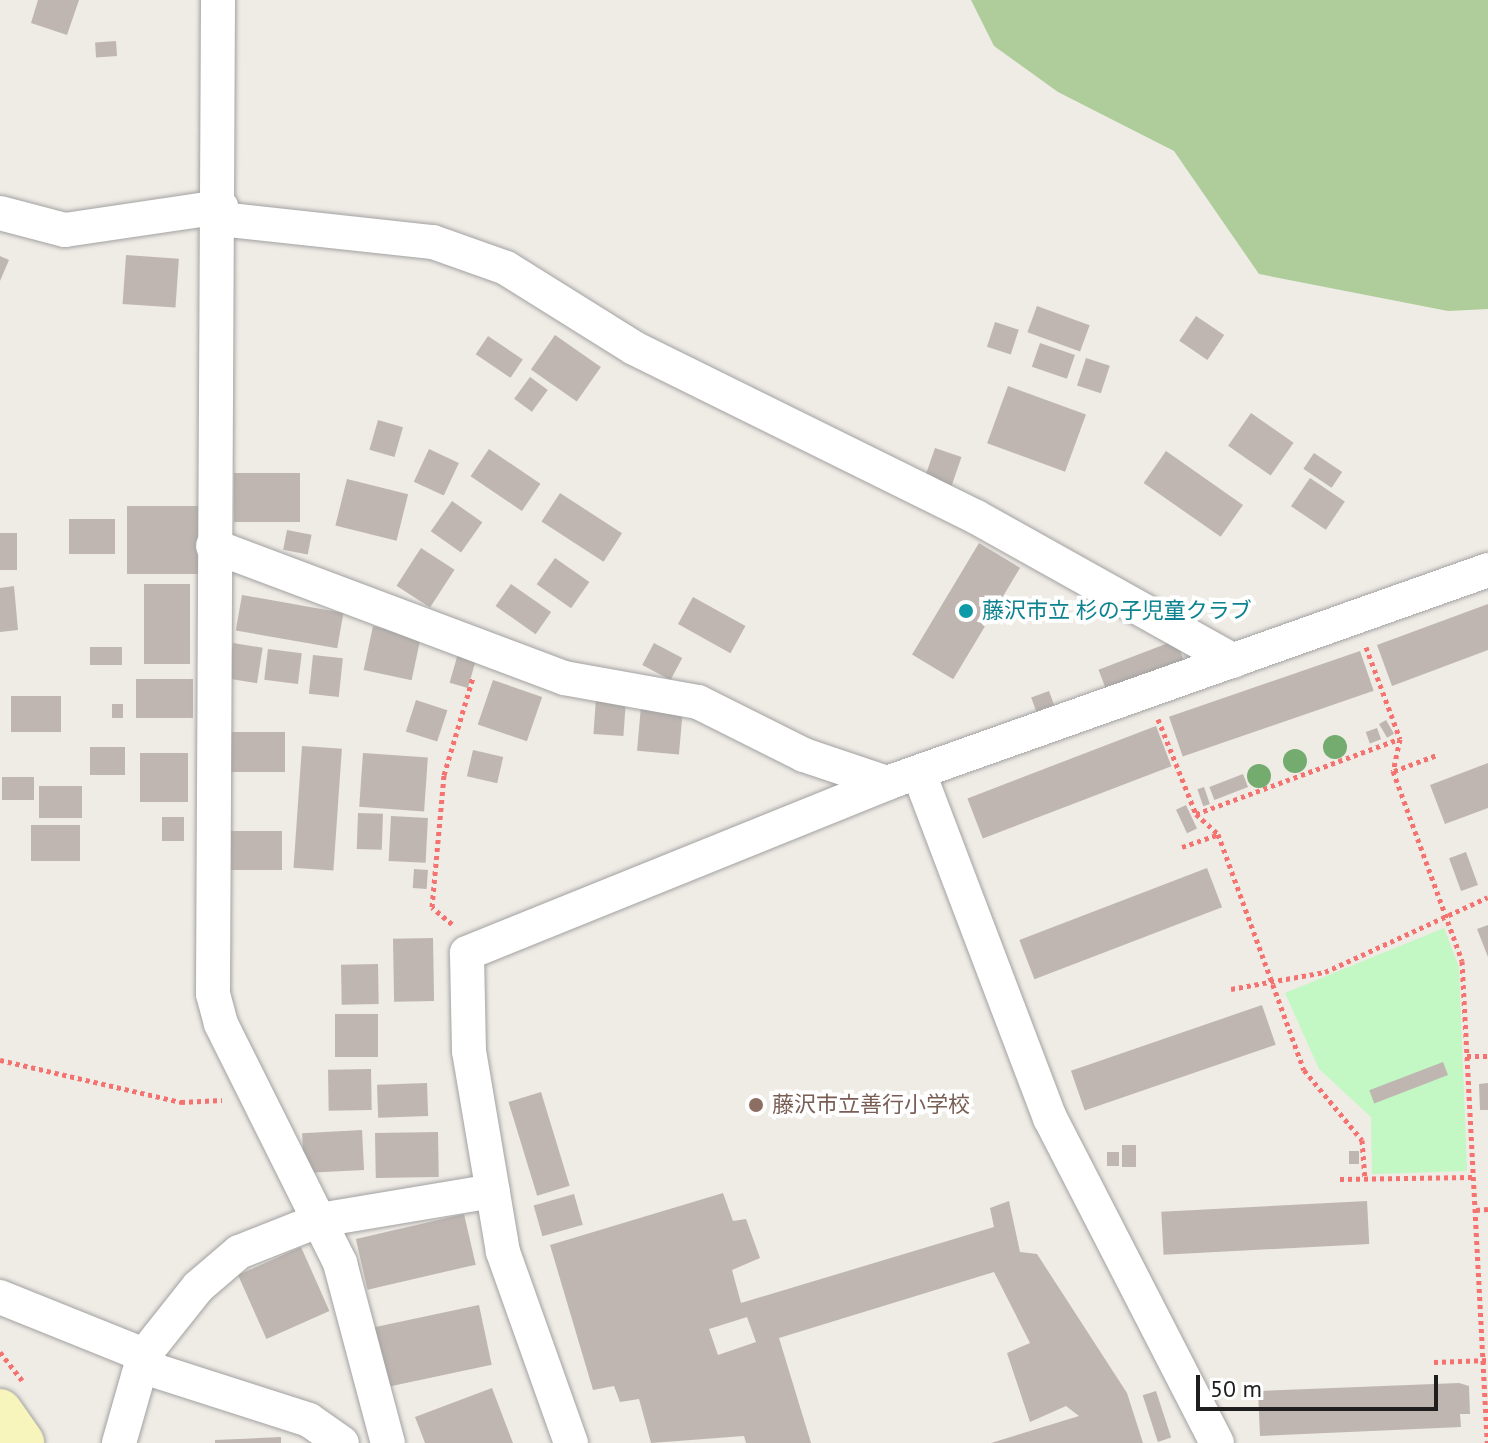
<!DOCTYPE html>
<html>
<head>
<meta charset="utf-8">
<style>
	body { margin:0 }
	#map { position:relative; width:1488px; height:1443px; overflow:hidden; background:#efebe5; font-family:"PT Sans","Noto Sans JP",sans-serif }
	div>[style] { position:absolute }
	.forest>* { inset:0; background:#aecd9b }
	.park>* { inset:0; background:#c3f7c3 }
	.building>* { inset:0; background:#bfb6b1; transform-origin:0 0 }
	.path>* { height:5px; margin-top:-2.5px; transform-origin:0; background:repeating-linear-gradient(90deg,#f47370 0 4px,transparent 0 8px) }
	.roads { filter:drop-shadow(0 0 2px #a2a2a2) drop-shadow(0 0 2px #a2a2a2) }
	.street>* { height:34px; margin:-17px; padding:0 17px; transform-origin:17px; border-radius:17px; background:#fff }
	.secondary>* { height:44px; margin:-22px; padding:0 22px; transform-origin:22px; border-radius:22px; background:#f7f5bb }
	.trees>* { width:24px; height:24px; margin:-12px; border-radius:50%; background:#74ac70 }
	.dots>* { width:22px; height:22px; translate:-50% -50%; box-sizing:border-box; border:4px solid #fff; border-radius:50% }
	span { translate:-50% -50%; white-space:nowrap; text-align:center; line-height:1.15; -webkit-text-stroke:8px #fff; paint-order:stroke }
	.culture-label { font-size:22px; color:#0d838f }
	.left { translate:0 -50%; text-align:left }
	.education-label { font-size:22px; color:#785e54 }
	.scale { position:absolute; left:1196px; top:1375px; width:242px; height:36px; box-sizing:border-box; border:4px solid #1e1e1e; border-top:0; padding-left:10px; font-size:24px; line-height:28px; white-space:nowrap; color:#1e1e1e; -webkit-text-stroke:6px #fff; paint-order:stroke }
</style>
</head>
<body>
<div id="map">
	<div class="forest">
		<i style="clip-path:polygon(971px 0,1488px 0,1488px 309px,1448px 311px,1259px 274px,1174px 151px,1058px 92px,994px 46px)"></i>
	</div>
	<div class="park">
		<i style="clip-path:polygon(1444px 928px,1459px 967px,1467px 1171px,1372px 1174px,1371px 1117px,1319px 1069px,1285px 993px)"></i>
	</div>
	<div class="building">
		<i style="clip-path:polygon(38px 0,79px 0,67px 35px,31px 23px)"></i>
		<i style="left:116px;top:41px;width:15px;height:21px;rotate:86deg"></i>
		<i style="left:126px;top:255px;width:53px;height:49px;rotate:4deg"></i>
		<i style="clip-path:polygon(0 256px,9px 260px,0 281px)"></i>
		<i style="left:1037px;top:306px;width:56px;height:28px;rotate:20deg"></i>
		<i style="left:1196px;top:316px;width:34px;height:30px;rotate:34deg"></i>
		<i style="left:995px;top:322px;width:25px;height:26px;rotate:18deg"></i>
		<i style="left:555px;top:335px;width:56px;height:42px;rotate:35deg"></i>
		<i style="left:488px;top:336px;width:42px;height:22px;rotate:34deg"></i>
		<i style="left:1040px;top:343px;width:37px;height:25px;rotate:19deg"></i>
		<i style="left:1086px;top:358px;width:25px;height:29px;rotate:18deg"></i>
		<i style="left:530px;top:377px;width:22px;height:27px;rotate:36deg"></i>
		<i style="left:1008px;top:386px;width:83px;height:61px;rotate:20deg"></i>
		<i style="left:1251px;top:413px;width:52px;height:40px;rotate:35deg"></i>
		<i style="left:378px;top:420px;width:26px;height:31px;rotate:16deg"></i>
		<i style="left:935px;top:448px;width:28px;height:31px;rotate:19deg"></i>
		<i style="left:429px;top:449px;width:33px;height:36px;rotate:25deg"></i>
		<i style="left:489px;top:449px;width:62px;height:33px;rotate:34deg"></i>
		<i style="left:1166px;top:451px;width:94px;height:39px;rotate:35deg"></i>
		<i style="left:1314px;top:453px;width:34px;height:19px;rotate:34deg"></i>
		<i style="left:234px;top:473px;width:66px;height:49px"></i>
		<i style="left:1310px;top:478px;width:42px;height:34px;rotate:34deg"></i>
		<i style="left:347px;top:479px;width:63px;height:48px;rotate:14deg"></i>
		<i style="left:560px;top:493px;width:74px;height:34px;rotate:33deg"></i>
		<i style="left:452px;top:501px;width:37px;height:37px;rotate:35deg"></i>
		<i style="left:127px;top:506px;width:71px;height:68px"></i>
		<i style="left:69px;top:519px;width:46px;height:35px"></i>
		<i style="left:287px;top:530px;width:25px;height:20px;rotate:11deg"></i>
		<i style="left:0;top:533px;width:17px;height:37px"></i>
		<i style="left:979px;top:543px;width:48px;height:130px;rotate:31deg"></i>
		<i style="left:421px;top:548px;width:40px;height:45px;rotate:33deg"></i>
		<i style="left:555px;top:558px;width:42px;height:32px;rotate:35deg"></i>
		<i style="left:144px;top:584px;width:46px;height:80px"></i>
		<i style="left:511px;top:584px;width:49px;height:27px;rotate:35deg"></i>
		<i style="clip-path:polygon(14px 586px,18px 630px,0 632px,0 588px)"></i>
		<i style="left:242px;top:595px;width:103px;height:36px;rotate:10deg"></i>
		<i style="left:693px;top:597px;width:60px;height:31px;rotate:29deg"></i>
		<i style="clip-path:polygon(1488px 604px,1488px 650px,1392px 686px,1377px 645px)"></i>
		<i style="left:373px;top:626px;width:49px;height:45px;rotate:12deg"></i>
		<i style="left:1176px;top:640px;width:22px;height:83px;rotate:69deg"></i>
		<i style="left:233px;top:643px;width:30px;height:36px;rotate:9deg"></i>
		<i style="left:654px;top:643px;width:32px;height:25px;rotate:28deg"></i>
		<i style="left:90px;top:647px;width:32px;height:18px"></i>
		<i style="left:268px;top:649px;width:34px;height:31px;rotate:7deg"></i>
		<i style="left:459px;top:650px;width:19px;height:34px;rotate:16deg"></i>
		<i style="left:1360px;top:651px;width:42px;height:202px;rotate:71deg"></i>
		<i style="left:313px;top:655px;width:30px;height:39px;rotate:6deg"></i>
		<i style="left:136px;top:679px;width:57px;height:39px"></i>
		<i style="left:493px;top:680px;width:52px;height:47px;rotate:19deg"></i>
		<i style="left:1049px;top:691px;width:15px;height:19px;rotate:70deg"></i>
		<i style="left:11px;top:696px;width:50px;height:36px"></i>
		<i style="left:596px;top:698px;width:30px;height:36px;rotate:4deg"></i>
		<i style="left:416px;top:700px;width:33px;height:33px;rotate:18deg"></i>
		<i style="left:112px;top:704px;width:11px;height:14px"></i>
		<i style="left:641px;top:706px;width:42px;height:45px;rotate:5deg"></i>
		<i style="left:1386px;top:720px;width:16px;height:8px;rotate:60deg"></i>
		<i style="left:1156px;top:726px;width:43px;height:202px;rotate:69deg"></i>
		<i style="left:1377px;top:728px;width:12px;height:12px;rotate:70deg"></i>
		<i style="left:226px;top:732px;width:59px;height:40px"></i>
		<i style="left:302px;top:746px;width:40px;height:122px;rotate:4deg"></i>
		<i style="left:90px;top:747px;width:35px;height:28px"></i>
		<i style="left:473px;top:750px;width:31px;height:27px;rotate:13deg"></i>
		<i style="left:140px;top:753px;width:48px;height:49px"></i>
		<i style="left:363px;top:753px;width:65px;height:54px;rotate:4deg"></i>
		<i style="clip-path:polygon(1488px 763px,1488px 808px,1445px 824px,1430px 785px)"></i>
		<i style="left:1243px;top:774px;width:14px;height:36px;rotate:69deg"></i>
		<i style="left:2px;top:777px;width:32px;height:23px"></i>
		<i style="left:39px;top:786px;width:43px;height:32px"></i>
		<i style="left:1204px;top:787px;width:18px;height:7px;rotate:71deg"></i>
		<i style="left:1186px;top:805px;width:26px;height:11px;rotate:65deg"></i>
		<i style="left:358px;top:813px;width:25px;height:36px;rotate:2deg"></i>
		<i style="left:391px;top:816px;width:37px;height:45px;rotate:3deg"></i>
		<i style="left:162px;top:817px;width:22px;height:24px"></i>
		<i style="left:31px;top:825px;width:49px;height:36px"></i>
		<i style="left:228px;top:831px;width:54px;height:39px"></i>
		<i style="left:1466px;top:852px;width:35px;height:18px;rotate:70deg"></i>
		<i style="left:1207px;top:868px;width:42px;height:201px;rotate:69deg"></i>
		<i style="left:414px;top:869px;width:14px;height:19px;rotate:4deg"></i>
		<i style="clip-path:polygon(1488px 925px,1488px 957px,1477px 929px)"></i>
		<i style="left:433px;top:938px;width:63px;height:40px;rotate:89deg"></i>
		<i style="left:378px;top:964px;width:40px;height:37px;rotate:89deg"></i>
		<i style="left:1262px;top:1005px;width:42px;height:202px;rotate:71deg"></i>
		<i style="left:378px;top:1014px;width:43px;height:43px;rotate:90deg"></i>
		<i style="left:1443px;top:1062px;width:14px;height:79px;rotate:69deg"></i>
		<i style="left:371px;top:1069px;width:41px;height:43px;rotate:89deg"></i>
		<i style="left:427px;top:1083px;width:33px;height:50px;rotate:88deg"></i>
		<i style="clip-path:polygon(1488px 1083px,1488px 1110px,1480px 1110px,1479px 1084px)"></i>
		<i style="left:541px;top:1092px;width:98px;height:34px;rotate:73deg"></i>
		<i style="left:362px;top:1130px;width:40px;height:60px;rotate:87deg"></i>
		<i style="left:438px;top:1132px;width:45px;height:63px;rotate:89deg"></i>
		<i style="left:1122px;top:1145px;width:14px;height:22px"></i>
		<i style="left:1349px;top:1151px;width:10px;height:13px"></i>
		<i style="left:1107px;top:1152px;width:12px;height:14px"></i>
		<i style="clip-path:polygon(evenodd,723px 1193px,733px 1221px,746px 1219px,760px 1258px,732px 1270px,741px 1303px,994px 1227px,990px 1208px,1009px 1201px,1020px 1252px,1037px 1254px,1127px 1393px,1143px 1443px,991px 1443px,1079px 1416px,1066px 1406px,1030px 1422px,1007px 1353px,1030px 1343px,994px 1272px,779px 1338px,811px 1443px,746px 1443px,744px 1436px,651px 1443px,639px 1399px,620px 1402px,614px 1386px,593px 1390px,550px 1245px,723px 1193px,747px 1317px,756px 1342px,718px 1355px,709px 1329px,747px 1317px)"></i>
		<i style="left:574px;top:1194px;width:32px;height:42px;rotate:74deg"></i>
		<i style="left:1367px;top:1201px;width:43px;height:206px;rotate:87deg"></i>
		<i style="left:464px;top:1214px;width:52px;height:111px;rotate:77deg"></i>
		<i style="left:301px;top:1247px;width:70px;height:69px;rotate:66deg"></i>
		<i style="left:479px;top:1305px;width:61px;height:107px;rotate:78deg"></i>
		<i style="clip-path:polygon(1459px 1383px,1469px 1386px,1470px 1414px,1460px 1414px,1461px 1427px,1260px 1436px,1258px 1391px)"></i>
		<i style="clip-path:polygon(492px 1388px,513px 1443px,425px 1443px,415px 1417px)"></i>
		<i style="left:1156px;top:1391px;width:49px;height:14px;rotate:72deg"></i>
		<i style="clip-path:polygon(281px 1437px,281px 1443px,215px 1443px,215px 1440px)"></i>
	</div>
	<div class="path">
		<i style="left:1366px;top:647px;width:98px;rotate:69.7deg"></i>
		<i style="left:1400px;top:739px;width:33px;rotate:102deg"></i>
		<i style="left:1393px;top:771px;width:202px;rotate:70deg"></i>
		<i style="left:1462px;top:961px;width:483px;rotate:87deg"></i>
		<i style="left:1158px;top:719px;width:102px;rotate:68.2deg"></i>
		<i style="left:1196px;top:814px;width:30px;rotate:42deg"></i>
		<i style="left:1218px;top:834px;width:251px;rotate:70deg"></i>
		<i style="left:1304px;top:1070px;width:91px;rotate:50.4deg"></i>
		<i style="left:1362px;top:1140px;width:40px;rotate:85.7deg"></i>
		<i style="left:1394px;top:771px;width:46px;rotate:-20.4deg"></i>
		<i style="left:1196px;top:814px;width:216px;rotate:-20.3deg"></i>
		<i style="left:1182px;top:847px;width:37px;rotate:-19deg"></i>
		<i style="left:452px;top:924px;width:26px;rotate:-140deg"></i>
		<i style="left:432px;top:907px;width:133px;rotate:-84.8deg"></i>
		<i style="left:444px;top:775px;width:102px;rotate:-73.5deg"></i>
		<i style="left:1231px;top:989px;width:96px;rotate:-10.3deg"></i>
		<i style="left:1325px;top:972px;width:179px;rotate:-24.7deg"></i>
		<i style="left:1467px;top:1056px;width:21px"></i>
		<i style="left:0;top:1060px;width:186px;rotate:13.1deg"></i>
		<i style="left:181px;top:1102px;width:41px;rotate:-2.8deg"></i>
		<i style="left:1340px;top:1179px;width:132px;rotate:-0.9deg"></i>
		<i style="left:1476px;top:1210px;width:12px;rotate:-5deg"></i>
		<i style="left:0;top:1352px;width:36px;rotate:52deg"></i>
		<i style="left:1434px;top:1362px;width:54px;rotate:-2.1deg"></i>
	</div>
	<div class="roads">
		<div class="street">
			<i style="left:218px;top:0;width:994px;rotate:90.29deg"></i>
			<i style="left:213px;top:994px;width:31px;rotate:75deg"></i>
			<i style="left:221px;top:1024px;width:267px;rotate:63.5deg"></i>
			<i style="left:340px;top:1263px;width:186px;rotate:75.1deg"></i>
			<i style="left:0;top:213px;width:67px;rotate:14.7deg"></i>
			<i style="left:65px;top:230px;width:158px;rotate:-8.4deg"></i>
			<i style="left:220px;top:219px;width:214px;rotate:6.2deg"></i>
			<i style="left:433px;top:242px;width:77px;rotate:19.6deg"></i>
			<i style="left:506px;top:268px;width:151px;rotate:32deg"></i>
			<i style="left:634px;top:348px;width:381px;rotate:26.3deg"></i>
			<i style="left:976px;top:517px;width:295px;rotate:29.2deg"></i>
			<i style="left:213px;top:546px;width:375px;rotate:20.6deg"></i>
			<i style="left:564px;top:678px;width:136px;rotate:10.2deg"></i>
			<i style="left:698px;top:702px;width:119px;rotate:26.6deg"></i>
			<i style="left:804px;top:755px;width:88px;rotate:18.6deg"></i>
			<i style="left:920px;top:776px;width:366px;rotate:69.2deg"></i>
			<i style="left:1050px;top:1118px;width:365px;rotate:62.8deg"></i>
			<i style="left:0;top:1297px;width:155px;rotate:21.9deg"></i>
			<i style="left:141px;top:1366px;width:176px;rotate:17.8deg"></i>
			<i style="left:309px;top:1420px;width:40px;rotate:34.9deg"></i>
			<i style="left:119px;top:1443px;width:91px;rotate:-74.1deg"></i>
			<i style="left:144px;top:1355px;width:87px;rotate:-51.5deg"></i>
			<i style="left:198px;top:1287px;width:54px;rotate:-40.5deg"></i>
			<i style="left:239px;top:1252px;width:87px;rotate:-21.6deg"></i>
			<i style="left:320px;top:1220px;width:175px;rotate:-9.5deg"></i>
			<i style="left:571px;top:1443px;width:203px;rotate:-109.6deg"></i>
			<i style="left:503px;top:1252px;width:204px;rotate:-99.6deg"></i>
			<i style="left:469px;top:1051px;width:98px;rotate:-91.2deg"></i>
			<i style="left:467px;top:953px;width:453px;rotate:-22deg"></i>
			<i style="left:887px;top:783px;width:638px;rotate:-19.51deg"></i>
		</div>
		<div class="secondary">
			<i style="left:0;top:1411px;width:39px;rotate:55deg"></i>
		</div>
	</div>
	<div class="trees">
		<i style="left:1335px;top:747px"></i>
		<i style="left:1295px;top:761px"></i>
		<i style="left:1259px;top:776px"></i>
	</div>
	<div class="dots">
		<i style="left:966px;top:611px;background:#0f9aa8"></i>
		<i style="left:756px;top:1105px;background:#8d6e63"></i>
	</div>
	<div class="culture-label">
		<span class="left" style="left:982px;top:611px">藤沢市立 杉の子児童クラブ</span>
	</div>
	<div class="education-label">
		<span class="left" style="left:772px;top:1105px">藤沢市立善行小学校</span>
	</div>
	<div class="scale">50 m</div>
</div>
</body>
</html>
